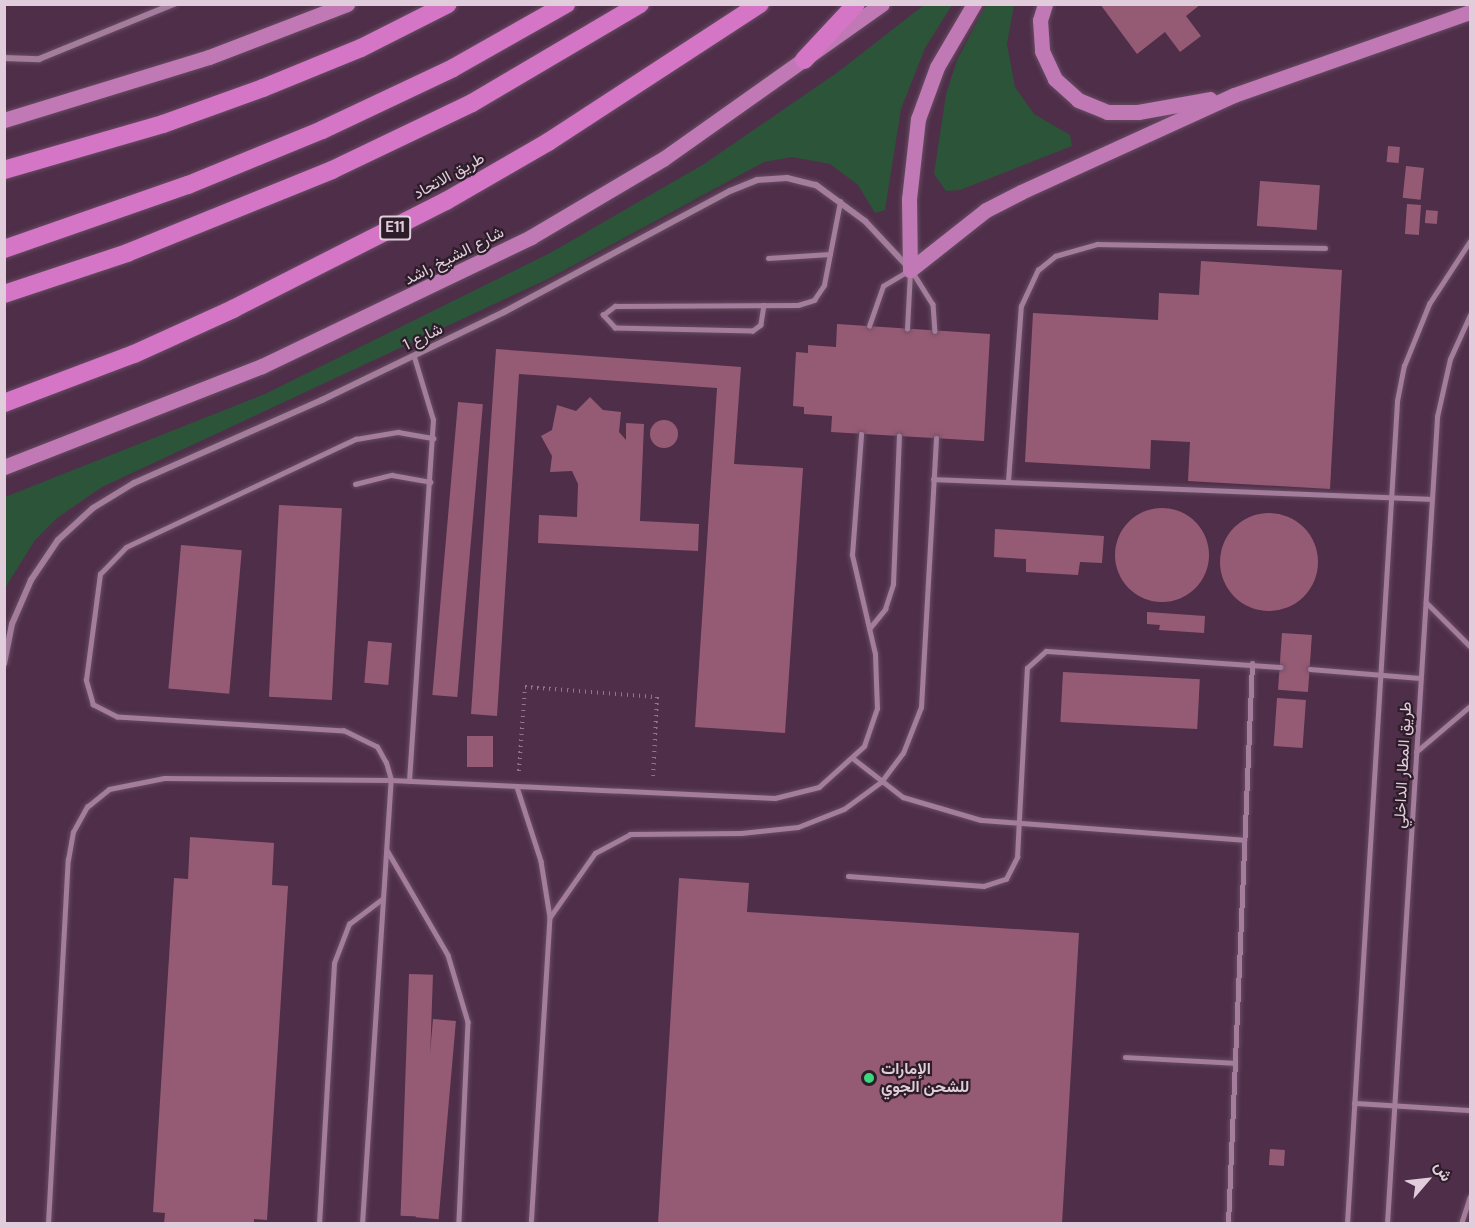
<!DOCTYPE html>
<html>
<head>
<meta charset="utf-8">
<style>
	body { margin:0 }
	#map { position:relative; width:1475px; height:1228px; overflow:hidden; background:#4f2e49; font-family:"DM Sans",Vazirmatn,sans-serif }
	div>[style] { position:absolute }
	.green>* { inset:0; background:#2b5439 }
	.building>* { inset:0; background:#965b74; transform-origin:0 0 }
	.round { border-radius:50% }
	.path>* { height:4px; margin-top:-2px; transform-origin:0; background:repeating-linear-gradient(90deg,#92768c 0 1.5px,transparent 0 6px) }
	.roads { filter:drop-shadow(0 0 2px #674c63) drop-shadow(0 0 2px #674c63) }
	.lane>* { height:4.5px; margin:-2.25px; padding:0 2.25px; transform-origin:2.25px; border-radius:2.25px; background:#a37d9b }
	.street>* { height:6px; margin:-3px; padding:0 3px; transform-origin:3px; border-radius:3px; background:#a37d9b }
	.primary>* { height:15px; margin:-7.5px; padding:0 7.5px; transform-origin:7.5px; border-radius:7.5px; background:#c079b4 }
	.highway>* { height:18px; margin:-9px; padding:0 9px; transform-origin:9px; border-radius:9px; background:#d476c5 }
	.dots>* { width:16px; height:16px; translate:-50% -50%; box-sizing:border-box; border:3px solid #2c1d29; border-radius:50% }
	span { translate:-50% -50%; white-space:nowrap; text-align:center; line-height:1.15; -webkit-text-stroke:4.5px #2c1d29; paint-order:stroke }
	.shield-label span { padding:2px 4px; background:#2c1d29; border:2px solid; border-radius:4px; -webkit-text-stroke-width:0 }
	.shield-label { font-size:15px; color:#e1ccdc; font-weight:700 }
	.street-label { font-size:16px; color:#e1ccdc }
	.poi-label { font-size:16px; color:#e1ccdc; font-weight:700 }
	.left { translate:0 -50%; text-align:left }
	.frame { position:absolute; inset:0; border:6px solid #e1ccdc; pointer-events:none }
	.north { position:absolute; left:1397px; top:1150px; width:60px; height:60px; -webkit-text-stroke:4px #2c1d29; paint-order:stroke; rotate:62deg; font-size:16px; font-weight:700; line-height:24px; text-align:center; color:#e1ccdc }
	.north::after { content:''; display:block; margin:auto; width:21px; height:27px; background:#e1ccdc; clip-path:polygon(50% 0,100% 100%,50% 72%,0 100%) }
</style>
</head>
<body>
<div id="map">
	<div class="green">
		<i style="clip-path:polygon(924px 5px,952px 5px,925px 48px,901px 109px,885px 210px,875px 213px,858px 185px,830px 164px,792px 157px,764px 162px,550px 278px,102px 487px,57px 518px,35px 540px,5px 588px,5px 497px,265px 394px,550px 253px,704px 164px,838px 72px)"></i>
		<i style="clip-path:polygon(986px 5px,1014px 5px,1007px 44px,1015px 87px,1034px 114px,1070px 135px,1072px 146px,960px 190px,946px 191px,934px 174px,946px 94px,957px 60px)"></i>
	</div>
	<div class="building">
		<i style="clip-path:polygon(1100px 4px,1201px 4px,1186px 16px,1201px 36px,1180px 52px,1165px 32px,1137px 54px)"></i>
		<i style="left:1388px;top:146px;width:12px;height:16px;rotate:5deg"></i>
		<i style="left:1406px;top:166px;width:18px;height:32px;rotate:6deg"></i>
		<i style="left:1260px;top:181px;width:60px;height:45px;rotate:4deg"></i>
		<i style="left:1407px;top:204px;width:14px;height:30px;rotate:4deg"></i>
		<i style="left:1426px;top:210px;width:12px;height:13px;rotate:5deg"></i>
		<i style="clip-path:polygon(1201px 261px,1342px 270px,1330px 489px,1188px 481px,1190px 442px,1151px 440px,1150px 469px,1025px 462px,1033px 313px,1158px 320px,1159px 293px,1199px 295px)"></i>
		<i style="clip-path:polygon(837px 324px,990px 334px,984px 441px,831px 432px,832px 416px,804px 414px,804px 407px,793px 406px,796px 352px,808px 353px,808px 345px,836px 347px)"></i>
		<i style="clip-path:polygon(496px 349px,741px 367px,734px 464px,803px 468px,785px 733px,695px 727px,717px 388px,519px 374px,497px 716px,471px 714px)"></i>
		<i style="clip-path:polygon(590px 397px,603px 410px,621px 412px,619px 432px,626px 440px,626px 423px,644px 424px,640px 521px,699px 524px,698px 551px,538px 543px,539px 515px,577px 517px,578px 484px,572px 471px,550px 472px,552px 456px,541px 436px,552px 430px,557px 405px,576px 411px)"></i>
		<i style="left:458px;top:402px;width:25px;height:294px;rotate:5deg"></i>
		<i class="round" style="left:650px;top:420px;width:28px;height:28px"></i>
		<i style="left:279px;top:505px;width:63px;height:192px;rotate:3deg"></i>
		<i class="round" style="left:1115px;top:508px;width:94px;height:94px"></i>
		<i class="round" style="left:1220px;top:513px;width:98px;height:98px"></i>
		<i style="clip-path:polygon(995px 529px,1104px 536px,1102px 563px,1080px 562px,1078px 575px,1026px 572px,1026px 559px,994px 557px)"></i>
		<i style="left:181px;top:545px;width:61px;height:144px;rotate:5deg"></i>
		<i style="clip-path:polygon(1147px 612px,1205px 616px,1204px 633px,1159px 630px,1160px 625px,1147px 624px)"></i>
		<i style="left:1282px;top:633px;width:30px;height:57px;rotate:4deg"></i>
		<i style="left:368px;top:641px;width:24px;height:42px;rotate:5deg"></i>
		<i style="left:1063px;top:672px;width:137px;height:50px;rotate:3deg"></i>
		<i style="left:1277px;top:698px;width:29px;height:48px;rotate:4deg"></i>
		<i style="left:467px;top:736px;width:26px;height:31px"></i>
		<i style="clip-path:polygon(190px 837px,274px 843px,272px 885px,288px 886px,267px 1220px,254px 1219px,254px 1224px,164px 1224px,165px 1213px,153px 1212px,174px 878px,188px 879px)"></i>
		<i style="clip-path:polygon(679px 878px,749px 883px,747px 912px,1079px 933px,1062px 1224px,658px 1224px)"></i>
		<i style="left:409px;top:974px;width:24px;height:242px;rotate:2deg"></i>
		<i style="left:433px;top:1019px;width:23px;height:199px;rotate:5deg"></i>
		<i style="left:1270px;top:1149px;width:15px;height:16px;rotate:4deg"></i>
	</div>
	<div class="path">
		<i style="left:519px;top:771px;width:84px;rotate:-85.9deg"></i>
		<i style="left:525px;top:687px;width:132px;rotate:4.3deg"></i>
		<i style="left:657px;top:697px;width:79px;rotate:92.9deg"></i>
	</div>
	<div class="roads">
		<div class="lane">
			<i style="left:768px;top:258px;width:62px;rotate:-3.7deg"></i>
			<i style="left:912px;top:271px;width:39px;rotate:58deg"></i>
			<i style="left:933px;top:304px;width:27px;rotate:86deg"></i>
			<i style="left:764px;top:305px;width:20px;rotate:99deg"></i>
			<i style="left:761px;top:325px;width:10px;rotate:143deg"></i>
			<i style="left:753px;top:331px;width:138px;rotate:-178.8deg"></i>
			<i style="left:615px;top:328px;width:18px;rotate:-133deg"></i>
			<i style="left:603px;top:315px;width:15px;rotate:-37deg"></i>
			<i style="left:615px;top:306px;width:183px;rotate:-0.3deg"></i>
			<i style="left:798px;top:305px;width:17px;rotate:-17deg"></i>
			<i style="left:814px;top:300px;width:18px;rotate:-56deg"></i>
			<i style="left:824px;top:285px;width:85px;rotate:-79.1deg"></i>
			<i style="left:869px;top:326px;width:42px;rotate:-70.7deg"></i>
			<i style="left:883px;top:286px;width:29px;rotate:-31deg"></i>
			<i style="left:907px;top:329px;width:57px;rotate:-87deg"></i>
			<i style="left:933px;top:479px;width:498px;rotate:2.3deg"></i>
			<i style="left:1008px;top:481px;width:175px;rotate:-85.8deg"></i>
			<i style="left:1021px;top:306px;width:40px;rotate:-65deg"></i>
			<i style="left:1038px;top:270px;width:22px;rotate:-39deg"></i>
			<i style="left:1055px;top:256px;width:44px;rotate:-15.9deg"></i>
			<i style="left:1097px;top:244px;width:228px;rotate:1deg"></i>
			<i style="left:355px;top:484px;width:38px;rotate:-14deg"></i>
			<i style="left:392px;top:475px;width:39px;rotate:10deg"></i>
			<i style="left:1426px;top:602px;width:62px;rotate:45deg"></i>
			<i style="left:869px;top:629px;width:26px;rotate:-51deg"></i>
			<i style="left:885px;top:609px;width:26px;rotate:-72deg"></i>
			<i style="left:893px;top:584px;width:148px;rotate:-87.7deg"></i>
			<i style="left:1310px;top:669px;width:110px;rotate:4.7deg"></i>
			<i style="left:1416px;top:752px;width:71px;rotate:-40.4deg"></i>
			<i style="left:854px;top:759px;width:62px;rotate:37.8deg"></i>
			<i style="left:903px;top:797px;width:81px;rotate:16.4deg"></i>
			<i style="left:981px;top:820px;width:264px;rotate:4.3deg"></i>
			<i style="left:409px;top:781px;width:362px;rotate:-86.2deg"></i>
			<i style="left:433px;top:420px;width:66px;rotate:-106.8deg"></i>
			<i style="left:517px;top:787px;width:78px;rotate:72deg"></i>
			<i style="left:541px;top:861px;width:57px;rotate:80.9deg"></i>
			<i style="left:550px;top:917px;width:308px;rotate:93.5deg"></i>
			<i style="left:387px;top:850px;width:121px;rotate:59.8deg"></i>
			<i style="left:448px;top:955px;width:70px;rotate:73.4deg"></i>
			<i style="left:468px;top:1022px;width:202px;rotate:92.6deg"></i>
			<i style="left:848px;top:876px;width:136px;rotate:4.2deg"></i>
			<i style="left:984px;top:886px;width:23px;rotate:-18deg"></i>
			<i style="left:1006px;top:879px;width:25px;rotate:-63deg"></i>
			<i style="left:1017px;top:857px;width:189px;rotate:-87deg"></i>
			<i style="left:1027px;top:668px;width:25px;rotate:-42deg"></i>
			<i style="left:1046px;top:651px;width:235px;rotate:3.9deg"></i>
			<i style="left:550px;top:917px;width:78px;rotate:-54.9deg"></i>
			<i style="left:595px;top:853px;width:40px;rotate:-28deg"></i>
			<i style="left:630px;top:834px;width:111px;rotate:-0.5deg"></i>
			<i style="left:741px;top:833px;width:57px;rotate:-6deg"></i>
			<i style="left:798px;top:827px;width:49px;rotate:-21.4deg"></i>
			<i style="left:844px;top:809px;width:46px;rotate:-36.1deg"></i>
			<i style="left:881px;top:782px;width:36px;rotate:-53deg"></i>
			<i style="left:903px;top:753px;width:49px;rotate:-68.6deg"></i>
			<i style="left:921px;top:707px;width:269px;rotate:-86.8deg"></i>
			<i style="left:1125px;top:1057px;width:110px;rotate:3.1deg"></i>
			<i style="left:1354px;top:1103px;width:116px;rotate:3.5deg"></i>
			<i style="left:48px;top:1224px;width:365px;rotate:-86.9deg"></i>
			<i style="left:68px;top:860px;width:28px;rotate:-80deg"></i>
			<i style="left:73px;top:832px;width:29px;rotate:-61deg"></i>
			<i style="left:87px;top:807px;width:28px;rotate:-39deg"></i>
			<i style="left:109px;top:789px;width:56px;rotate:-11.3deg"></i>
			<i style="left:164px;top:778px;width:227px;rotate:0.5deg"></i>
			<i style="left:391px;top:780px;width:384px;rotate:2.7deg"></i>
			<i style="left:775px;top:798px;width:45px;rotate:-14deg"></i>
			<i style="left:819px;top:787px;width:61px;rotate:-42.3deg"></i>
			<i style="left:864px;top:746px;width:39px;rotate:-71deg"></i>
			<i style="left:877px;top:709px;width:55px;rotate:-92.1deg"></i>
			<i style="left:875px;top:654px;width:102px;rotate:-103.1deg"></i>
			<i style="left:852px;top:555px;width:121px;rotate:-85.7deg"></i>
			<i style="left:319px;top:1224px;width:261px;rotate:-86.7deg"></i>
			<i style="left:334px;top:963px;width:42px;rotate:-69deg"></i>
			<i style="left:349px;top:924px;width:41px;rotate:-37.1deg"></i>
			<i style="left:362px;top:1224px;width:445px;rotate:-86.3deg"></i>
			<i style="left:391px;top:780px;width:18px;rotate:-106deg"></i>
			<i style="left:386px;top:763px;width:18px;rotate:-119deg"></i>
			<i style="left:377px;top:747px;width:37px;rotate:-154deg"></i>
			<i style="left:344px;top:731px;width:227px;rotate:-176.5deg"></i>
			<i style="left:117px;top:717px;width:27px;rotate:-153deg"></i>
			<i style="left:93px;top:705px;width:26px;rotate:-106deg"></i>
			<i style="left:86px;top:680px;width:107px;rotate:-82.5deg"></i>
			<i style="left:100px;top:574px;width:37px;rotate:-46deg"></i>
			<i style="left:126px;top:547px;width:254px;rotate:-25.2deg"></i>
			<i style="left:356px;top:439px;width:43px;rotate:-9.5deg"></i>
			<i style="left:398px;top:432px;width:36px;rotate:10deg"></i>
			<i style="left:1228px;top:1224px;width:561px;rotate:-87.55deg"></i>
			<i style="left:1347px;top:1224px;width:825px;rotate:-86.52deg"></i>
			<i style="left:1397px;top:401px;width:36px;rotate:-79deg"></i>
			<i style="left:1404px;top:366px;width:67px;rotate:-68deg"></i>
			<i style="left:1429px;top:304px;width:75px;rotate:-56.9deg"></i>
			<i style="left:1387px;top:1224px;width:809px;rotate:-86.45deg"></i>
			<i style="left:1437px;top:417px;width:59px;rotate:-77.4deg"></i>
			<i style="left:1450px;top:359px;width:48px;rotate:-65.6deg"></i>
			<i style="left:1461px;top:1224px;width:28px;rotate:-72deg"></i>
		</div>
		<div class="street">
			<i style="left:4px;top:58px;width:35px;rotate:2deg"></i>
			<i style="left:39px;top:59px;width:146px;rotate:-22.2deg"></i>
			<i style="left:4px;top:664px;width:41px;rotate:-78.7deg"></i>
			<i style="left:12px;top:624px;width:48px;rotate:-66.6deg"></i>
			<i style="left:31px;top:580px;width:48px;rotate:-56deg"></i>
			<i style="left:58px;top:540px;width:47px;rotate:-42.4deg"></i>
			<i style="left:93px;top:508px;width:48px;rotate:-31.4deg"></i>
			<i style="left:134px;top:483px;width:206px;rotate:-23.8deg"></i>
			<i style="left:322px;top:400px;width:202px;rotate:-25.8deg"></i>
			<i style="left:504px;top:312px;width:256px;rotate:-28.2deg"></i>
			<i style="left:730px;top:191px;width:29px;rotate:-22deg"></i>
			<i style="left:757px;top:180px;width:30px;rotate:-4deg"></i>
			<i style="left:787px;top:178px;width:30px;rotate:14deg"></i>
			<i style="left:816px;top:185px;width:61px;rotate:36.3deg"></i>
			<i style="left:865px;top:221px;width:63px;rotate:46.9deg"></i>
		</div>
		<div class="primary">
			<i style="left:1045px;top:4px;width:17px;rotate:107deg"></i>
			<i style="left:1040px;top:20px;width:31px;rotate:86deg"></i>
			<i style="left:1042px;top:51px;width:31px;rotate:65deg"></i>
			<i style="left:1055px;top:79px;width:31px;rotate:42deg"></i>
			<i style="left:1078px;top:100px;width:31px;rotate:22deg"></i>
			<i style="left:1107px;top:112px;width:31px"></i>
			<i style="left:1138px;top:112px;width:73px;rotate:-10.2deg"></i>
			<i style="left:4px;top:120px;width:214px;rotate:-17.1deg"></i>
			<i style="left:209px;top:57px;width:148px;rotate:-21deg"></i>
			<i style="left:910px;top:270px;width:97px;rotate:-38.3deg"></i>
			<i style="left:986px;top:210px;width:39px;rotate:-27deg"></i>
			<i style="left:1021px;top:192px;width:234px;rotate:-24.5deg"></i>
			<i style="left:1234px;top:95px;width:250px;rotate:-19.4deg"></i>
			<i style="left:910px;top:270px;width:71px;rotate:-90.8deg"></i>
			<i style="left:909px;top:199px;width:81px;rotate:-83.6deg"></i>
			<i style="left:918px;top:119px;width:55px;rotate:-69.9deg"></i>
			<i style="left:937px;top:67px;width:73px;rotate:-59.6deg"></i>
			<i style="left:4px;top:467px;width:277px;rotate:-21.4deg"></i>
			<i style="left:262px;top:366px;width:298px;rotate:-25.6deg"></i>
			<i style="left:531px;top:237px;width:153px;rotate:-30.6deg"></i>
			<i style="left:663px;top:159px;width:268px;rotate:-35.3deg"></i>
		</div>
		<div class="highway">
			<i style="left:804px;top:60px;width:76px;rotate:-47.1deg"></i>
			<i style="left:4px;top:170px;width:166px;rotate:-16.1deg"></i>
			<i style="left:163px;top:124px;width:106px;rotate:-19.8deg"></i>
			<i style="left:263px;top:88px;width:106px;rotate:-22.2deg"></i>
			<i style="left:361px;top:48px;width:97px;rotate:-26.8deg"></i>
			<i style="left:4px;top:249px;width:195px;rotate:-19.2deg"></i>
			<i style="left:188px;top:185px;width:145px;rotate:-22.3deg"></i>
			<i style="left:322px;top:130px;width:145px;rotate:-25.3deg"></i>
			<i style="left:453px;top:68px;width:130px;rotate:-29.5deg"></i>
			<i style="left:4px;top:294px;width:130px;rotate:-18.4deg"></i>
			<i style="left:127px;top:253px;width:221px;rotate:-22deg"></i>
			<i style="left:332px;top:170px;width:155px;rotate:-25.6deg"></i>
			<i style="left:472px;top:103px;width:195px;rotate:-30.5deg"></i>
			<i style="left:4px;top:403px;width:139px;rotate:-20.7deg"></i>
			<i style="left:134px;top:354px;width:109px;rotate:-24.4deg"></i>
			<i style="left:233px;top:309px;width:239px;rotate:-26.9deg"></i>
			<i style="left:446px;top:201px;width:118px;rotate:-30deg"></i>
			<i style="left:548px;top:142px;width:253px;rotate:-33.1deg"></i>
		</div>
	</div>
	<div class="dots">
		<i style="left:869px;top:1078px;background:#3bd77f"></i>
	</div>
	<div class="shield-label">
		<span style="left:395px;top:228px">E11</span>
	</div>
	<div class="street-label">
		<span style="left:449px;top:176px;rotate:-29deg">طريق الاتحاد</span>
		<span style="left:454px;top:256px;rotate:-27deg">شارع الشيخ راشد</span>
		<span style="left:423px;top:337px;rotate:-26deg">شارع 1</span>
		<span style="left:1403px;top:765px;rotate:-87deg">طريق المطار الداخلي</span>
	</div>
	<div class="poi-label">
		<span class="left" style="left:881px;top:1078px">الإمارات<br>للشحن الجوي</span>
	</div>
	<div class="frame"></div>
	<div class="north">ش</div>
</div>
</body>
</html>
